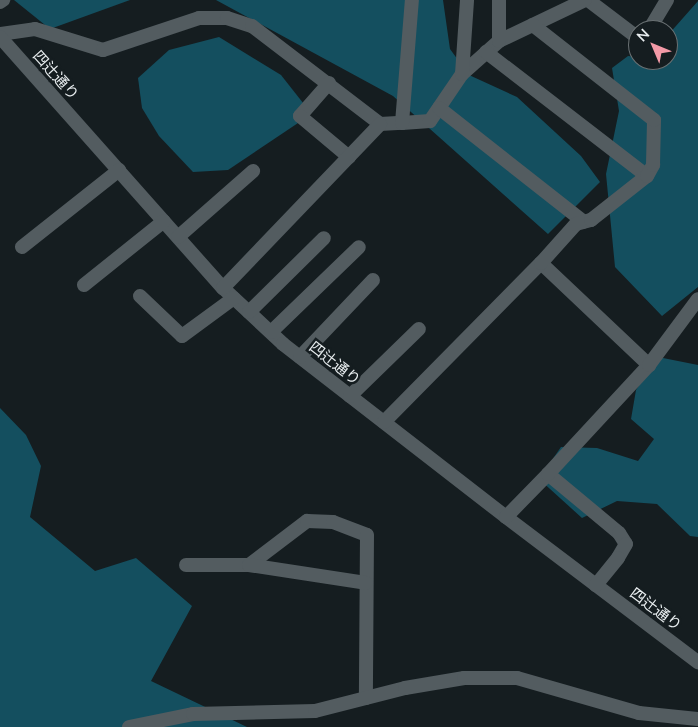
<!DOCTYPE html>
<html>
<head>
<meta charset="utf-8">
<style>
	body { margin:0 }
	#map { position:relative; width:698px; height:727px; overflow:hidden; background:#151d20; font-family:Lato,"Noto Sans JP",sans-serif }
	div>[style] { position:absolute }
	.forest>* { inset:0; background:#144f5f }
	.minor>* { height:14px; margin:-7px; padding:0 7px; transform-origin:7px; border-radius:7px; background:#535c60 }
	span { translate:-50% -50%; white-space:nowrap; text-align:center; line-height:1.15; -webkit-text-stroke:5px #151d20; paint-order:stroke }
	.street-label { font-size:15px; color:#e9eef0 }
	.north { position:absolute; left:628px; top:20px; width:50px; height:50px; box-sizing:border-box; background:#151d20; border:1px solid #6a7173; border-radius:50%; rotate:315deg; font-size:14px; font-weight:700; line-height:20px; text-align:center; color:#e9eef0 }
	.north::after { content:''; display:block; margin:auto; width:18px; height:22px; background:#f39aa7; clip-path:polygon(50% 0,100% 100%,50% 72%,0 100%) }
</style>
</head>
<body>
<div id="map">
	<div class="forest">
		<i style="clip-path:polygon(14px 0,130px 0,50px 29px)"></i>
		<i style="clip-path:polygon(216px 0,443px 0,450px 49px,469px 75px,517px 97px,581px 156px,600px 182px,548px 234px,393px 96px)"></i>
		<i style="clip-path:polygon(698px 1px,698px 287px,662px 316px,615px 267px,606px 174px,619px 111px,612px 68px,628px 56px,638px 57px,638px 60px,668px 60px,668px 35px)"></i>
		<i style="clip-path:polygon(219px 37px,281px 75px,307px 108px,304px 119px,228px 170px,193px 172px,159px 136px,142px 108px,138px 78px,169px 50px)"></i>
		<i style="clip-path:polygon(658px 357px,698px 365px,698px 537px,690px 536px,657px 504px,617px 501px,582px 518px,539px 479px,561px 447px,597px 448px,638px 461px,654px 439px,631px 419px,636px 390px)"></i>
		<i style="clip-path:polygon(0 408px,26px 435px,41px 466px,30px 517px,95px 571px,136px 558px,192px 606px,151px 681px,247px 727px,0 727px)"></i>
	</div>
	<div class="minor">
		<i style="left:588px;top:0;width:63px;rotate:37.2deg"></i>
		<i style="left:0;top:2px;width:4px;rotate:-34deg"></i>
		<i style="left:649px;top:30px;width:35px;rotate:-59deg"></i>
		<i style="left:0;top:34px;width:35px;rotate:-8deg"></i>
		<i style="left:35px;top:29px;width:71px;rotate:17.2deg"></i>
		<i style="left:103px;top:50px;width:101px;rotate:-18.4deg"></i>
		<i style="left:199px;top:18px;width:28px"></i>
		<i style="left:227px;top:18px;width:26px;rotate:18deg"></i>
		<i style="left:252px;top:26px;width:161px;rotate:37.4deg"></i>
		<i style="left:380px;top:124px;width:22px;rotate:-3deg"></i>
		<i style="left:402px;top:123px;width:28px;rotate:-4deg"></i>
		<i style="left:430px;top:121px;width:57px;rotate:-55.8deg"></i>
		<i style="left:462px;top:74px;width:50px;rotate:-41.7deg"></i>
		<i style="left:499px;top:41px;width:95px;rotate:-25.5deg"></i>
		<i style="left:0;top:37px;width:336px;rotate:48.4deg"></i>
		<i style="left:223px;top:288px;width:82px;rotate:43deg"></i>
		<i style="left:283px;top:344px;width:282px;rotate:37.8deg"></i>
		<i style="left:506px;top:517px;width:241px;rotate:37.1deg"></i>
		<i style="left:499px;top:41px;width:41px;rotate:-90deg"></i>
		<i style="left:486px;top:52px;width:203px;rotate:37.6deg"></i>
		<i style="left:462px;top:74px;width:74px;rotate:-86.1deg"></i>
		<i style="left:329px;top:83px;width:44px;rotate:131.3deg"></i>
		<i style="left:300px;top:116px;width:64px;rotate:39.9deg"></i>
		<i style="left:439px;top:108px;width:184px;rotate:38.2deg"></i>
		<i style="left:402px;top:123px;width:123px;rotate:-85.4deg"></i>
		<i style="left:178px;top:237px;width:100px;rotate:-41.3deg"></i>
		<i style="left:22px;top:247px;width:124px;rotate:-38.4deg"></i>
		<i style="left:541px;top:263px;width:149px;rotate:43.4deg"></i>
		<i style="left:84px;top:285px;width:102px;rotate:-38.7deg"></i>
		<i style="left:223px;top:288px;width:227px;rotate:-46.2deg"></i>
		<i style="left:140px;top:296px;width:58px;rotate:43.6deg"></i>
		<i style="left:182px;top:336px;width:64px;rotate:-36.2deg"></i>
		<i style="left:249px;top:312px;width:105px;rotate:-44.6deg"></i>
		<i style="left:271px;top:332px;width:122px;rotate:-44deg"></i>
		<i style="left:300px;top:357px;width:106px;rotate:-46.5deg"></i>
		<i style="left:350px;top:396px;width:96px;rotate:-44.2deg"></i>
		<i style="left:384px;top:422px;width:223px;rotate:-45.4deg"></i>
		<i style="left:541px;top:263px;width:52px;rotate:-48.1deg"></i>
		<i style="left:576px;top:224px;width:16px;rotate:-15deg"></i>
		<i style="left:591px;top:220px;width:71px;rotate:-38.2deg"></i>
		<i style="left:647px;top:176px;width:13px;rotate:-61deg"></i>
		<i style="left:653px;top:165px;width:45px;rotate:-88.7deg"></i>
		<i style="left:654px;top:120px;width:154px;rotate:-141.9deg"></i>
		<i style="left:548px;top:474px;width:92px;rotate:39.7deg"></i>
		<i style="left:619px;top:533px;width:13px;rotate:58deg"></i>
		<i style="left:626px;top:544px;width:16px;rotate:120deg"></i>
		<i style="left:618px;top:558px;width:35px;rotate:129deg"></i>
		<i style="left:506px;top:517px;width:60px;rotate:-45.7deg"></i>
		<i style="left:548px;top:474px;width:149px;rotate:-47.2deg"></i>
		<i style="left:649px;top:365px;width:82px;rotate:-53.4deg"></i>
		<i style="left:186px;top:565px;width:63px"></i>
		<i style="left:249px;top:565px;width:73px;rotate:-37.2deg"></i>
		<i style="left:307px;top:521px;width:26px;rotate:2deg"></i>
		<i style="left:333px;top:522px;width:36px;rotate:21deg"></i>
		<i style="left:367px;top:535px;width:163px;rotate:90.4deg"></i>
		<i style="left:249px;top:565px;width:118px;rotate:8.7deg"></i>
		<i style="left:129px;top:727px;width:65px;rotate:-11.5deg"></i>
		<i style="left:193px;top:714px;width:122px;rotate:-1.4deg"></i>
		<i style="left:315px;top:711px;width:93px;rotate:-14.3deg"></i>
		<i style="left:405px;top:688px;width:60px;rotate:-9.6deg"></i>
		<i style="left:464px;top:678px;width:53px"></i>
		<i style="left:517px;top:678px;width:127px;rotate:16deg"></i>
		<i style="left:639px;top:713px;width:59px;rotate:5.8deg"></i>
	</div>
	<div class="street-label">
		<span style="left:56px;top:75px;rotate:48deg">四辻通り</span>
		<span style="left:335px;top:363px;rotate:38deg">四辻通り</span>
		<span style="left:656px;top:609px;rotate:37deg">四辻通り</span>
	</div>
	<div class="north">N</div>
</div>
</body>
</html>
